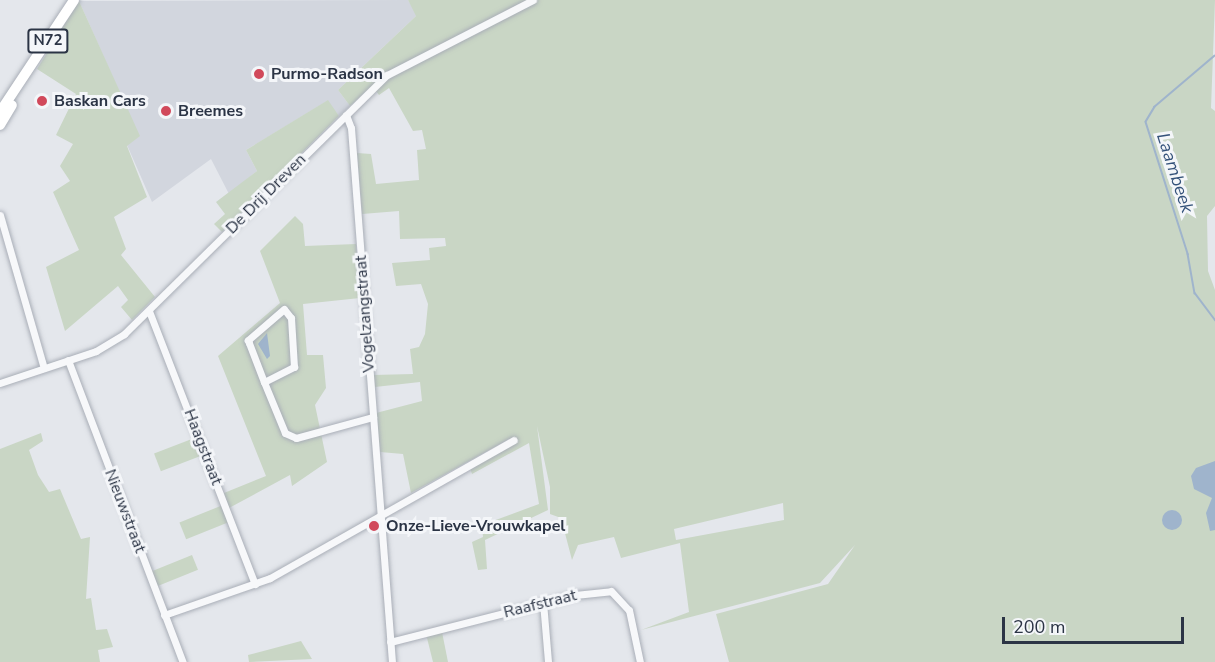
<!DOCTYPE html>
<html>
<head>
<meta charset="utf-8">
<style>
	body { margin:0 }
	#map { position:relative; width:1215px; height:662px; overflow:hidden; background:#e4e7ec; font-family:"Nunito Sans",sans-serif }
	div>[style] { position:absolute }
	.built>* { inset:0; background:#d2d6de }
	.green>* { inset:0; background:#c9d6c5; transform-origin:0 0 }
	.water>* { inset:0; background:#9fb4cc }
	.round { border-radius:50% }
	.stream>* { height:1.5px; margin:-0.75px; padding:0 0.75px; transform-origin:0.75px; border-radius:0.75px; background:#9fb4cc }
	.roads { filter:drop-shadow(0 0 2px #a9aeb7) drop-shadow(0 0 2px #a9aeb7) }
	.minor>* { height:7px; margin:-3.5px; padding:0 3.5px; transform-origin:3.5px; border-radius:3.5px; background:#f7f8fa }
	.primary>* { height:10px; margin:-5px; padding:0 5px; transform-origin:5px; border-radius:5px; background:#fff }
	.dots>* { width:16px; height:16px; translate:-50% -50%; box-sizing:border-box; border:3px solid #f4f6f9; border-radius:50% }
	span { translate:-50% -50%; white-space:nowrap; text-align:center; line-height:1.15; -webkit-text-stroke:6px #f4f6f9; paint-order:stroke }
	.shield-label span { padding:2px 4px; background:#f4f6f9; border:2px solid; border-radius:4px; -webkit-text-stroke-width:0 }
	.shield-label { font-size:15px; color:#2b3445; font-weight:700 }
	.poi-label { font-size:16px; color:#2b3445; font-weight:700 }
	.left { translate:0 -50%; text-align:left }
	.street-label { font-size:16px; color:#2b3445 }
	.water-label { font-size:18px; color:#34527a; font-style:italic }
	.scale { position:absolute; left:1002px; top:617px; width:182px; height:27px; box-sizing:border-box; border:3px solid #2b3445; border-top:0; padding-left:8px; font-size:18px; line-height:21px; white-space:nowrap; color:#2b3445; -webkit-text-stroke:4px #f4f6f9; paint-order:stroke }
</style>
</head>
<body>
<div id="map">
	<div class="built">
		<i style="clip-path:polygon(408px 0,417px 15px,338px 90px,350px 106px,339px 116px,327px 101px,246px 150px,257px 171px,229px 194px,211px 159px,152px 202px,127px 145px,139px 136px,79px 1px)"></i>
	</div>
	<div class="green">
		<i style="clip-path:polygon(evenodd,408px 0,1215px 0,1211px 108px,1215px 111px,1215px 206px,1207px 216px,1208px 271px,1215px 290px,1215px 662px,729px 662px,716px 614px,828px 584px,855px 545px,820px 583px,641px 630px,689px 612px,680px 543px,621px 558px,614px 537px,578px 545px,572px 560px,561px 518px,550px 514px,550px 487px,537px 426px,548px 510px,485px 540px,487px 569px,478px 570px,472px 542px,483px 537px,482px 525px,539px 504px,529px 443px,472px 474px,470px 468px,511px 438px,411px 493px,403px 454px,380px 452px,376px 413px,422px 401px,420px 382px,375px 387px,373px 375px,413px 374px,410px 349px,419px 347px,425px 334px,428px 304px,421px 284px,396px 286px,392px 263px,430px 260px,429px 248px,446px 246px,445px 238px,400px 239px,399px 211px,362px 214px,357px 153px,371px 154px,376px 184px,419px 180px,417px 150px,426px 149px,422px 130px,413px 131px,389px 88px,379px 95px,372px 86px,350px 106px,338px 90px,416px 16px,408px 0,783px 503px,784px 520px,676px 540px,674px 529px,783px 503px)"></i>
		<i style="clip-path:polygon(79px 1px,140px 136px,127px 146px,147px 197px,114px 217px,126px 249px,121px 255px,155px 297px,132px 320px,121px 307px,128px 300px,118px 286px,65px 331px,46px 267px,79px 250px,53px 192px,70px 181px,60px 166px,73px 144px,56px 135px,76px 94px,37px 69px)"></i>
		<i style="clip-path:polygon(328px 100px,339px 116px,222px 232px,214px 224px,225px 214px,216px 202px,257px 171px,246px 150px)"></i>
		<i style="clip-path:polygon(295px 216px,303px 224px,305px 246px,356px 244px,360px 298px,303px 304px,307px 355px,323px 355px,326px 388px,315px 405px,327px 462px,292px 486px,290px 475px,229px 508px,224px 493px,266px 476px,218px 356px,280px 303px,260px 251px)"></i>
		<i style="clip-path:polygon(41px 433px,43px 441px,29px 450px,38px 475px,49px 492px,60px 489px,81px 539px,90px 537px,86px 599px,91px 598px,96px 630px,107px 629px,113px 647px,98px 650px,100px 662px,0 662px,0 449px)"></i>
		<i style="left:197px;top:437px;width:19px;height:46px;rotate:69deg"></i>
		<i style="left:223px;top:505px;width:18px;height:47px;rotate:68deg"></i>
		<i style="left:192px;top:555px;width:16px;height:44px;rotate:68deg"></i>
		<i style="clip-path:polygon(442px 632px,448px 662px,433px 662px,426px 634px)"></i>
		<i style="clip-path:polygon(301px 641px,312px 659px,249px 662px,248px 655px)"></i>
	</div>
	<div class="water">
		<i style="clip-path:polygon(267px 333px,270px 356px,267px 359px,258px 344px)"></i>
		<i style="clip-path:polygon(1215px 461px,1215px 530px,1210px 531px,1206px 513px,1212px 498px,1194px 489px,1191px 476px,1196px 468px)"></i>
		<i class="round" style="left:1162px;top:510px;width:20px;height:20px"></i>
	</div>
	<div class="stream">
		<i style="left:1215px;top:56px;width:79px;rotate:139.6deg"></i>
		<i style="left:1155px;top:107px;width:17px;rotate:121deg"></i>
		<i style="left:1146px;top:122px;width:139px;rotate:72.3deg"></i>
		<i style="left:1188px;top:254px;width:40px;rotate:80deg"></i>
		<i style="left:1195px;top:293px;width:34px;rotate:53deg"></i>
	</div>
	<div class="roads">
		<div class="minor">
			<i style="left:346px;top:115px;width:14px;rotate:69deg"></i>
			<i style="left:351px;top:128px;width:536px;rotate:85.61deg"></i>
			<i style="left:0;top:215px;width:159px;rotate:74deg"></i>
			<i style="left:149px;top:311px;width:293px;rotate:68.8deg"></i>
			<i style="left:68px;top:360px;width:323px;rotate:69.2deg"></i>
			<i style="left:264px;top:382px;width:34px;rotate:-27deg"></i>
			<i style="left:294px;top:367px;width:49px;rotate:-93.5deg"></i>
			<i style="left:291px;top:318px;width:11px;rotate:-128deg"></i>
			<i style="left:284px;top:309px;width:48px;rotate:139.3deg"></i>
			<i style="left:248px;top:340px;width:3px;rotate:72deg"></i>
			<i style="left:249px;top:343px;width:42px;rotate:69deg"></i>
			<i style="left:264px;top:382px;width:55px;rotate:67.6deg"></i>
			<i style="left:285px;top:433px;width:12px;rotate:24deg"></i>
			<i style="left:296px;top:438px;width:80px;rotate:-15.3deg"></i>
			<i style="left:0;top:383px;width:101px;rotate:-18.4deg"></i>
			<i style="left:96px;top:351px;width:33px;rotate:-31deg"></i>
			<i style="left:124px;top:334px;width:369px;rotate:-44.6deg"></i>
			<i style="left:387px;top:75px;width:164px;rotate:-27.2deg"></i>
			<i style="left:543px;top:602px;width:60px;rotate:85.2deg"></i>
			<i style="left:164px;top:615px;width:112px;rotate:-19.2deg"></i>
			<i style="left:270px;top:578px;width:280px;rotate:-29.5deg"></i>
			<i style="left:390px;top:642px;width:191px;rotate:-14.3deg"></i>
			<i style="left:575px;top:595px;width:36px;rotate:-6deg"></i>
			<i style="left:611px;top:591px;width:26px;rotate:47deg"></i>
			<i style="left:629px;top:610px;width:53px;rotate:78.1deg"></i>
		</div>
		<div class="primary">
			<i style="left:0;top:112px;width:134px;rotate:-56.5deg"></i>
			<i style="left:0;top:125px;width:23px;rotate:-59deg"></i>
		</div>
	</div>
	<div class="dots">
		<i style="left:259px;top:74px;background:#d1495b"></i>
		<i style="left:42px;top:101px;background:#d1495b"></i>
		<i style="left:166px;top:111px;background:#d1495b"></i>
		<i style="left:374px;top:526px;background:#d1495b"></i>
	</div>
	<div class="shield-label">
		<span style="left:48px;top:41px">N72</span>
	</div>
	<div class="poi-label">
		<span class="left" style="left:271px;top:74px">Purmo-Radson</span>
		<span class="left" style="left:54px;top:101px">Baskan Cars</span>
		<span class="left" style="left:178px;top:111px">Breemes</span>
		<span class="left" style="left:386px;top:526px">Onze-Lieve-Vrouwkapel</span>
	</div>
	<div class="street-label">
		<span style="left:266px;top:194px;rotate:-45deg">De Drij Dreven</span>
		<span style="left:365px;top:314px;rotate:-94deg">Vogelzangstraat</span>
		<span style="left:203px;top:447px;rotate:69deg">Haagstraat</span>
		<span style="left:125px;top:511px;rotate:69deg">Nieuwstraat</span>
		<span style="left:540px;top:604px;rotate:-14deg">Raafstraat</span>
	</div>
	<div class="water-label">
		<span style="left:1175px;top:173px;rotate:72deg">Laambeek</span>
	</div>
	<div class="scale">200 m</div>
</div>
</body>
</html>
